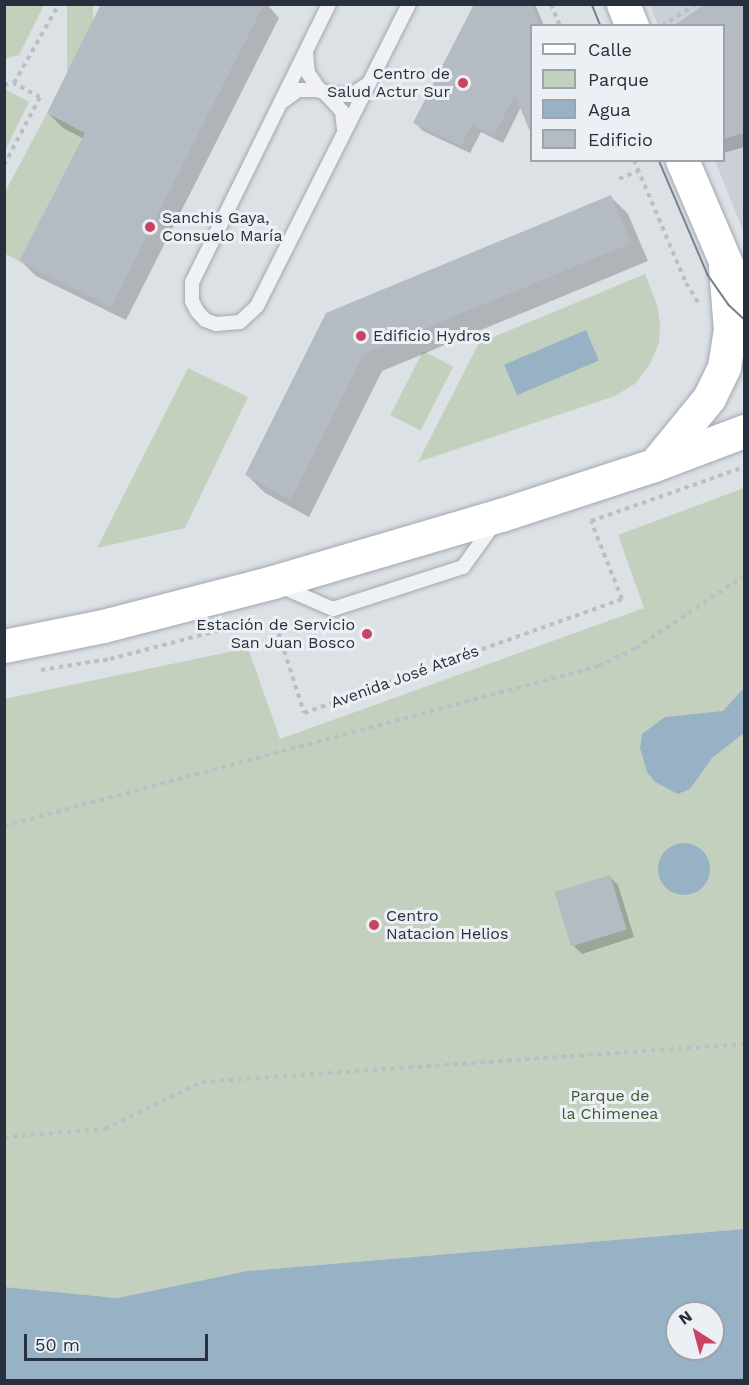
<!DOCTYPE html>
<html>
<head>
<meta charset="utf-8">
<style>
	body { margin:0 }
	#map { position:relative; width:749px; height:1385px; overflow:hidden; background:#dce1e6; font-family:"Work Sans",sans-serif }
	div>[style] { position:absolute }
	.built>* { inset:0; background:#cbd0d8 }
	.green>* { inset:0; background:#c4d0be; transform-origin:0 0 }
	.water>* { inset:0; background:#98b2c5; transform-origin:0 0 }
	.round { border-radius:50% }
	.shadow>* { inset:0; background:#0003 }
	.building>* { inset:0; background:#b4bbc2; transform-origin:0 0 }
	.path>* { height:4px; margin-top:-2px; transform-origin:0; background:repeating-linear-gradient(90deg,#bbbfc5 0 4.5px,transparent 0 9px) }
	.roads { filter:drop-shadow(0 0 2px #a2a8b0) drop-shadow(0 0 2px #a2a8b0) }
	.lane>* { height:14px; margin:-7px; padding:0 7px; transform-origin:7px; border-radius:7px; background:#eff1f5 }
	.secondary>* { height:33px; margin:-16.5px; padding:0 16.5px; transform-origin:16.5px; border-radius:16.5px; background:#fff }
	.tram>* { height:1.5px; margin:-0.75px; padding:0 0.75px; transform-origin:0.75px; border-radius:0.75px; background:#77828f }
	.dots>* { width:16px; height:16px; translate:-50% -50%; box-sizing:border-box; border:3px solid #ecf0f4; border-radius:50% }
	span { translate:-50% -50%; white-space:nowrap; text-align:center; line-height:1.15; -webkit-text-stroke:6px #ecf0f4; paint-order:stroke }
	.poi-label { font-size:16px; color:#27303c }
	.right { translate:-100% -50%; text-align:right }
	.left { translate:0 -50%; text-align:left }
	.street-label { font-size:16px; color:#27303c }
	.park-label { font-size:16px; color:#3e5735 }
	.frame { position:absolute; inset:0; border:6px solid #27303c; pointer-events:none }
	.legend { position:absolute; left:530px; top:24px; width:195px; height:138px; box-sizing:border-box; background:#ecf0f4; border:2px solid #9da3aa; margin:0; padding:8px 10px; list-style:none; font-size:18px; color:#27303c }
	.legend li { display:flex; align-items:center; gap:12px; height:30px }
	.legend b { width:30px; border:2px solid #9da3aa }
	.north { position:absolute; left:665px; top:1301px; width:60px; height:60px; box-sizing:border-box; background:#ecf0f4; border:2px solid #9da3aa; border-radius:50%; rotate:324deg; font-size:16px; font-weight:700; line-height:24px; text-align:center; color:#27303c }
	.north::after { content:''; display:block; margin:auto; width:21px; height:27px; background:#c84462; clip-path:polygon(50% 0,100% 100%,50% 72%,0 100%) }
	.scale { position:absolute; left:24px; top:1334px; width:184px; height:27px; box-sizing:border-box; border:3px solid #27303c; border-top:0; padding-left:8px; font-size:18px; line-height:21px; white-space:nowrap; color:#27303c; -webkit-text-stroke:4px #ecf0f4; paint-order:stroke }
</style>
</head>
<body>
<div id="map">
	<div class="built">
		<i style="clip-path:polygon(650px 5px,744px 5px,744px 233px,715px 161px,724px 160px,724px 26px,658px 25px)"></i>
	</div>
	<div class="green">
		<i style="clip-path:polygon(5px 4px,44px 5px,19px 55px,5px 59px)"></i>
		<i style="left:67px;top:5px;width:26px;height:87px"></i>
		<i style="clip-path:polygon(5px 89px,29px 102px,5px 151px)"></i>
		<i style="clip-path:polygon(47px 113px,85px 133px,19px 261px,5px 254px,4px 194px)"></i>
		<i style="clip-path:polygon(645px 274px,657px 304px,660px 323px,659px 343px,650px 364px,636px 383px,615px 396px,418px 462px,479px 343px)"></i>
		<i style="left:423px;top:351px;width:34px;height:72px;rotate:27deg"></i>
		<i style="clip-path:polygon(188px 368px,248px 397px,185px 528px,97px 548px)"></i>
		<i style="clip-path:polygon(744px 488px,744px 1229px,247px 1271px,117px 1298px,5px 1287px,4px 699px,248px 648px,280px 739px,644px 608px,618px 535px)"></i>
	</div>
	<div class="water">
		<i style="left:586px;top:330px;width:33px;height:89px;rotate:67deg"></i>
		<i style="clip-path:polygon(744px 688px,744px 733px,712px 758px,690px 789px,678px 794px,655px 782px,647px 772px,640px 748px,642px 734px,665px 717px,723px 711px)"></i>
		<i class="round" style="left:658px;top:843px;width:52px;height:52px"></i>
		<i style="clip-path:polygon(evenodd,744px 1229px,744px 1380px,5px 1380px,5px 1287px,117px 1298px,247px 1271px,744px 1229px,677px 1313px,713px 1313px,713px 1349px,677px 1349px,677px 1313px)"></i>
	</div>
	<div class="shadow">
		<i style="clip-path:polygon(103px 4px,267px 4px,279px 18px,126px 320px,36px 276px,21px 261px,84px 139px,63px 128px,48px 113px)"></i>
		<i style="clip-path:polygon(504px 4px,535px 4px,544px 26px,532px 26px,532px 131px,521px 107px,503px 143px,481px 132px,470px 153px,423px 131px,415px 123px)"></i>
		<i style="clip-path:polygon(708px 4px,744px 4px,744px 147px,724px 153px,724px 26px)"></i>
		<i style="clip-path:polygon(610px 196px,628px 214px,648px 261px,382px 371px,309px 517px,265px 493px,247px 475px,328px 314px)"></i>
		<i style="clip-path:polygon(609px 876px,618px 885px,634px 937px,582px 954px,574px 946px)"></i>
	</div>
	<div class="building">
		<i style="clip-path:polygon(101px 4px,264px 4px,111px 307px,19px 261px,85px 133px,47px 113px)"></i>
		<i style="clip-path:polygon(474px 4px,531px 4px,540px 26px,531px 26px,531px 134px,515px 95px,494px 136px,472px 125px,461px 146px,413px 123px)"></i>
		<i style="clip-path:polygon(705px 4px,744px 4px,744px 133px,723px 139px,723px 26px,673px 26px)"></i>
		<i style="clip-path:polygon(611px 195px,631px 243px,364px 354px,291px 500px,245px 475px,326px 313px)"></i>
		<i style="left:610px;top:875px;width:57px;height:58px;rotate:73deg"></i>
	</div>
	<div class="path">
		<i style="left:551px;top:4px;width:24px;rotate:68deg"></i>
		<i style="left:662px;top:26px;width:40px;rotate:-32.9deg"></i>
		<i style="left:4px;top:85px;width:10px;rotate:-11deg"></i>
		<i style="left:14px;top:83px;width:91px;rotate:-60.3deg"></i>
		<i style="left:634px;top:160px;width:134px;rotate:67.1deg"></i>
		<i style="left:686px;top:283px;width:25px;rotate:58deg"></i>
		<i style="left:4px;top:165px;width:77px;rotate:-62.1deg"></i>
		<i style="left:40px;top:97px;width:30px;rotate:-152deg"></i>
		<i style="left:619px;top:179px;width:21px;rotate:-23deg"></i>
		<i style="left:41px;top:670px;width:70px;rotate:-9.1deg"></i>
		<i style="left:110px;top:659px;width:134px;rotate:-14.7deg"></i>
		<i style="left:240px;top:625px;width:36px"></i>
		<i style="left:276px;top:625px;width:92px;rotate:72.3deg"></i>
		<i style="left:304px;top:713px;width:338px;rotate:-19.7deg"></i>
		<i style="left:622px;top:599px;width:84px;rotate:-111.7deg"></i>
		<i style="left:591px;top:521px;width:162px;rotate:-19.4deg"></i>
		<i style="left:4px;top:826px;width:616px;rotate:-15.05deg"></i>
		<i style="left:599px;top:666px;width:41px;rotate:-25.9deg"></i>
		<i style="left:636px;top:648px;width:130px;rotate:-33.7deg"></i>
		<i style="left:4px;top:1137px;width:101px;rotate:-4.5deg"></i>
		<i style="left:105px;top:1129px;width:108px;rotate:-25.9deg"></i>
		<i style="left:202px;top:1082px;width:543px;rotate:-4.01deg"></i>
	</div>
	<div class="roads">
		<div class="lane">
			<i style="left:329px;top:4px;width:310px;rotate:116.2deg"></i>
			<i style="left:192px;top:282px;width:19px;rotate:90deg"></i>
			<i style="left:192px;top:301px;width:11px;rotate:63deg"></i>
			<i style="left:197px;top:311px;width:12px;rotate:48deg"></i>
			<i style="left:205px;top:320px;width:12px;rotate:20deg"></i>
			<i style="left:216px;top:324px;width:24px;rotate:-5deg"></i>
			<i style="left:240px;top:322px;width:23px;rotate:-43deg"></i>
			<i style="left:257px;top:306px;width:338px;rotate:-63.3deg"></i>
			<i style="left:306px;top:52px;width:21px;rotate:85deg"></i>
			<i style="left:308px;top:73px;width:18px;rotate:56deg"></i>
			<i style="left:318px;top:88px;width:9px;rotate:36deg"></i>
			<i style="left:325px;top:93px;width:9px;rotate:13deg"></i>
			<i style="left:334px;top:95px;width:17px"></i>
			<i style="left:351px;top:95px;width:20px;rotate:-33deg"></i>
			<i style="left:283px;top:101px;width:19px;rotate:-36deg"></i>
			<i style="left:298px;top:90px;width:18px"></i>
			<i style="left:316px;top:90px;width:8px;rotate:14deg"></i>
			<i style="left:324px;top:92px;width:26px;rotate:47deg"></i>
			<i style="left:342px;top:111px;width:20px;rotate:84deg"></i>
			<i style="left:280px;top:586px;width:58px;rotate:23.5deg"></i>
			<i style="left:333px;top:609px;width:137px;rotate:-17.9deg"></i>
			<i style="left:463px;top:567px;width:53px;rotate:-54.2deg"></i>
		</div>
		<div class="secondary">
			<i style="left:623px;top:4px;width:24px;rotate:68deg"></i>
			<i style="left:682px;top:160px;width:135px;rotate:66.9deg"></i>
			<i style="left:656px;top:463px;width:84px;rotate:-50.8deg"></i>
			<i style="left:709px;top:398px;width:34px;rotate:-64deg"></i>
			<i style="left:724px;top:367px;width:36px;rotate:-81deg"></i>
			<i style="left:730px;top:331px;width:65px;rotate:-94.4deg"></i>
			<i style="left:4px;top:646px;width:101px;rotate:-11.4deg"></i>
			<i style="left:103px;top:626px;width:176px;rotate:-14.5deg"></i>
			<i style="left:273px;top:582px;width:238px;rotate:-16.4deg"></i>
			<i style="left:501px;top:515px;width:161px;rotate:-18.1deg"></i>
			<i style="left:654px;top:465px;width:96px;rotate:-20.7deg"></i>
		</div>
	</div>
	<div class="tram">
		<i style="left:592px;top:4px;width:24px;rotate:68deg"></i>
		<i style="left:659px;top:160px;width:125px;rotate:66.9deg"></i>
		<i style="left:708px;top:275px;width:37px;rotate:55deg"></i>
		<i style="left:729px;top:305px;width:21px;rotate:43deg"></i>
	</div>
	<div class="dots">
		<i style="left:463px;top:83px;background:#c84462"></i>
		<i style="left:150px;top:227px;background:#c84462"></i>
		<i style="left:361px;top:336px;background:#c84462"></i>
		<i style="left:367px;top:634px;background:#c84462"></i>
		<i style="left:374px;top:925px;background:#c84462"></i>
	</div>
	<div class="poi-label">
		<span class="right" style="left:450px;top:83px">Centro de<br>Salud Actur Sur</span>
		<span class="left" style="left:162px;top:227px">Sanchis Gaya,<br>Consuelo María</span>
		<span class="left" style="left:373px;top:336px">Edificio Hydros</span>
		<span class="right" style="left:355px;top:634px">Estación de Servicio<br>San Juan Bosco</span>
		<span class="left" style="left:386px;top:925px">Centro<br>Natacion Helios</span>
	</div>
	<div class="street-label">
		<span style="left:405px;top:677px;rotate:-20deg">Avenida José Atarés</span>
	</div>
	<div class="park-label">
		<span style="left:610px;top:1105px">Parque de<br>la Chimenea</span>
	</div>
	<div class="frame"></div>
	<ul class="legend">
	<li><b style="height:8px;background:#fff"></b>Calle</li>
	<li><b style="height:16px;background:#c4d0be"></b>Parque</li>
	<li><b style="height:16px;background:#98b2c5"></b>Agua</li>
	<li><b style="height:16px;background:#b4bbc2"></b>Edificio</li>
	</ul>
	<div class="north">N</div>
	<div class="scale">50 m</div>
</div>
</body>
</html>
